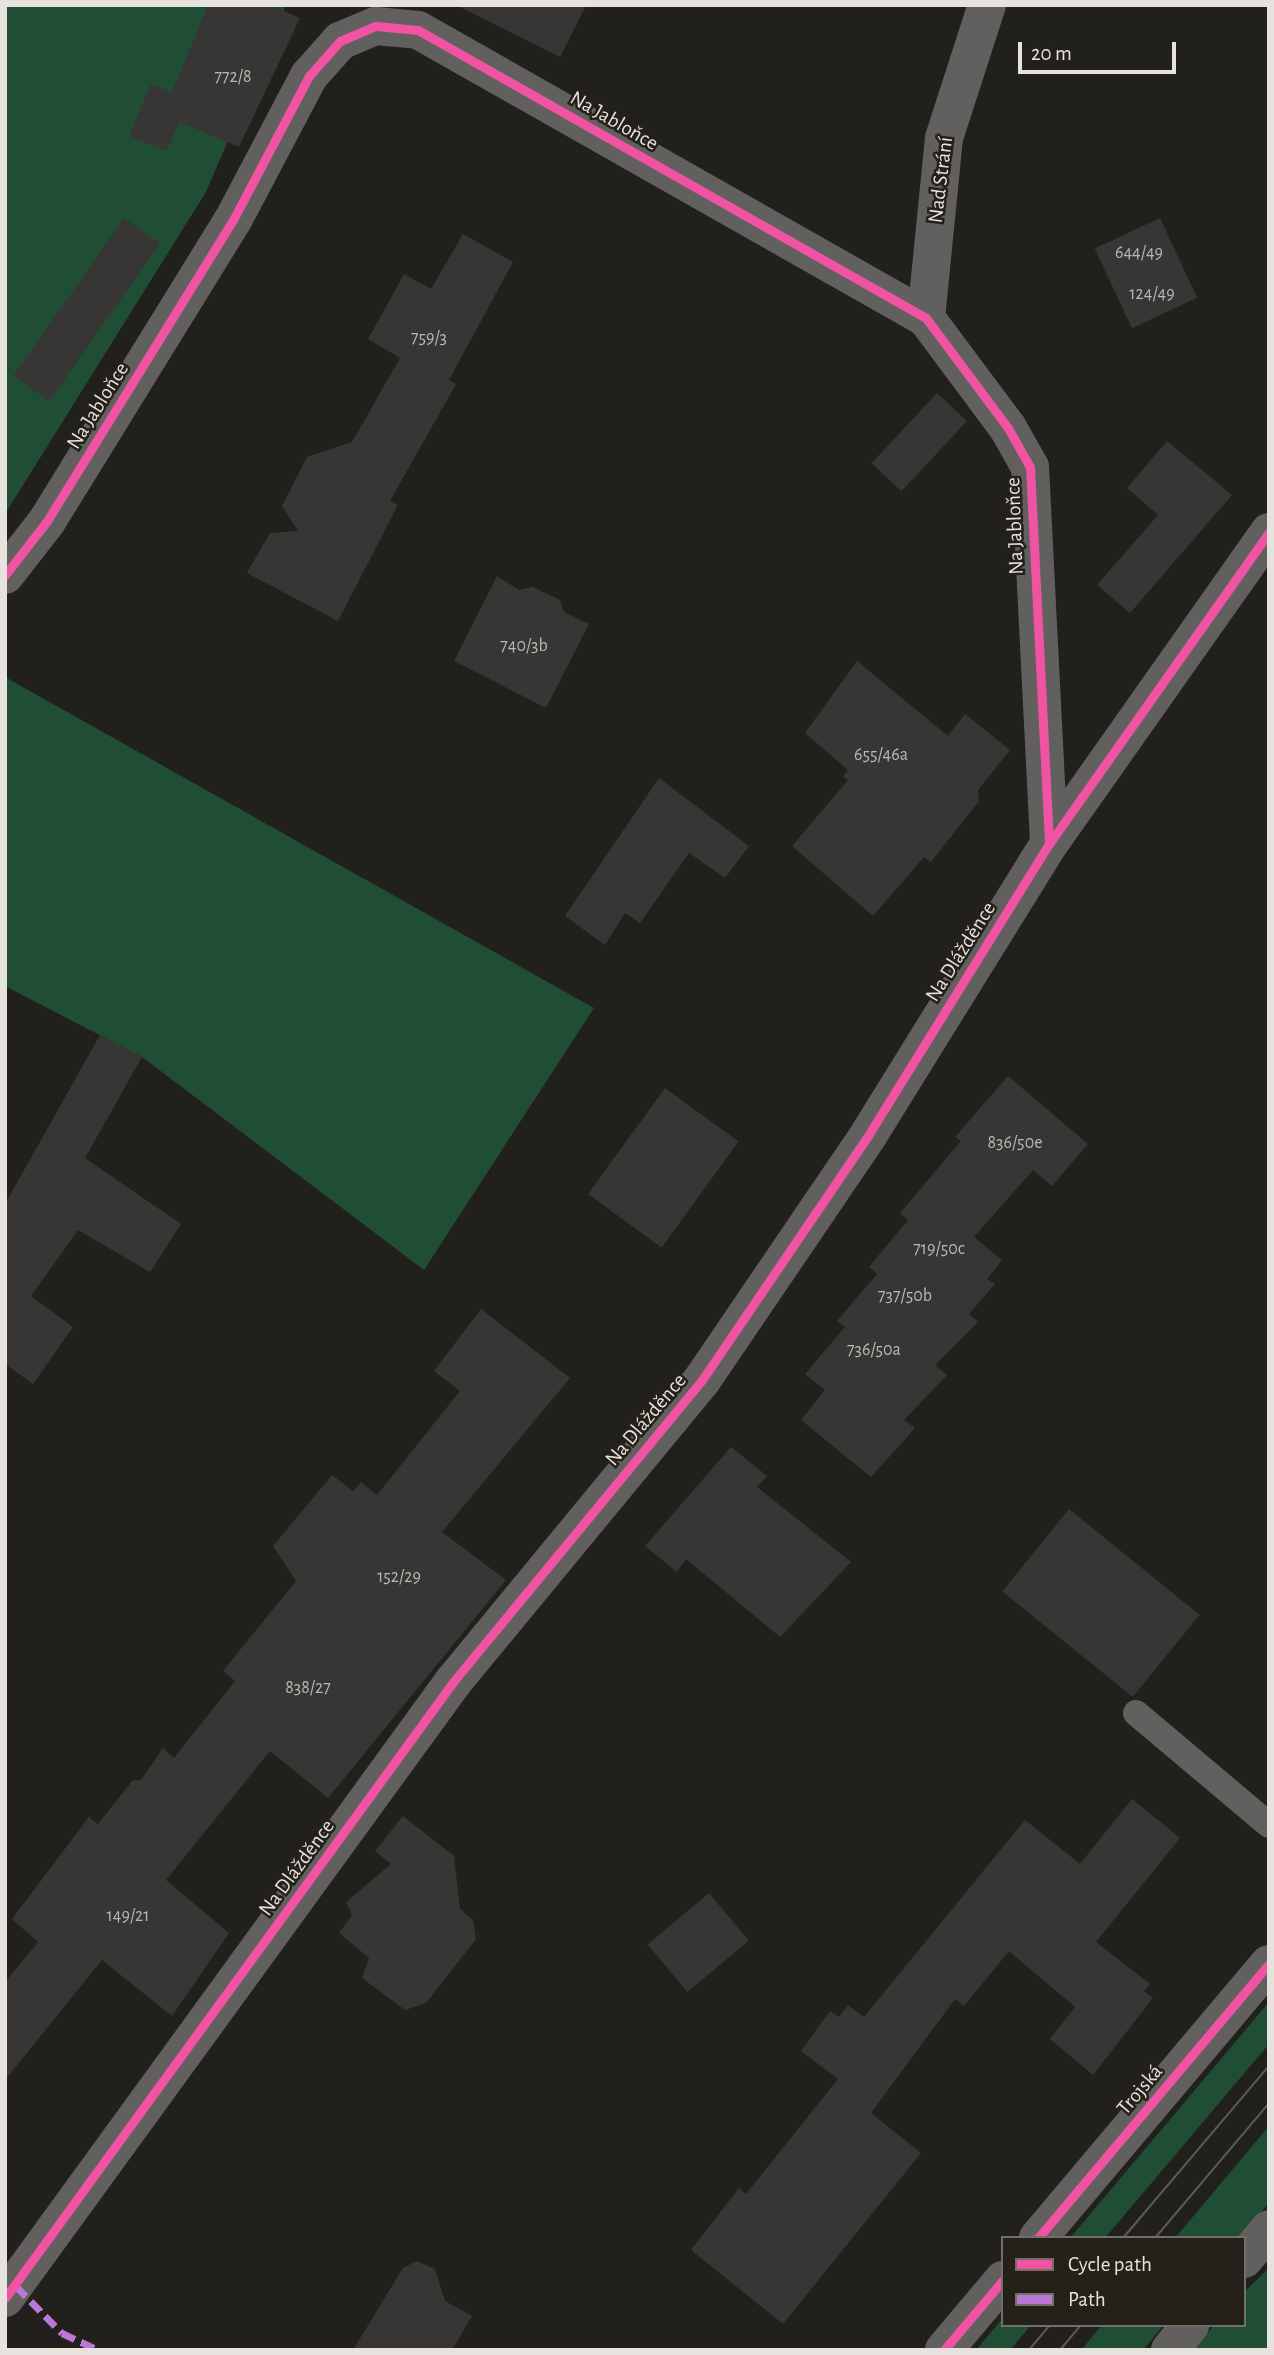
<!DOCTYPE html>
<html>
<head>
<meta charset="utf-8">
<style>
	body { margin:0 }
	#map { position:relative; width:1274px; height:2355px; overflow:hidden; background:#22201d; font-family:"Alegreya Sans",sans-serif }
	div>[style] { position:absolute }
	.green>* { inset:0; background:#1f4e34 }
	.building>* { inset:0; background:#383635; transform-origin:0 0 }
	.service>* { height:26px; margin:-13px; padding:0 13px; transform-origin:13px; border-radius:13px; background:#61605e }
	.minor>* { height:38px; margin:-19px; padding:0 19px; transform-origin:19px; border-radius:19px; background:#61605e }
	.tram>* { height:2px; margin:-1px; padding:0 1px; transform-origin:1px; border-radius:1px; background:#5c5a58 }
	.quiet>* { height:7px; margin-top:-3.5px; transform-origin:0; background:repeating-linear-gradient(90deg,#ba77d6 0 14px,transparent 0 21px) }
	.cycleway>* { height:9px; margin:-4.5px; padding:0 4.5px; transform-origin:4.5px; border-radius:4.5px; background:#f153a3 }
	span { translate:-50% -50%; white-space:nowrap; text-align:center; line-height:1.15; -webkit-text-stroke:5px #25201a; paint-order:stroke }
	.number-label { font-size:18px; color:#bab8b4 }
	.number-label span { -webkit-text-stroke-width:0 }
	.street-label { font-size:21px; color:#e6e3de }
	.frame { position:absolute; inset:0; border:7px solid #e6e3de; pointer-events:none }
	.legend { position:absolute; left:1001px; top:2236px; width:245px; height:91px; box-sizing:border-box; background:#25201a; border:2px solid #726e68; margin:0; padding:9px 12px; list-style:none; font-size:21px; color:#e6e3de }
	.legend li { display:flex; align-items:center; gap:14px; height:35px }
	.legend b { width:35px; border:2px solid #726e68 }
	.scale { position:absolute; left:1018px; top:42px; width:158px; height:32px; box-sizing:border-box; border:4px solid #e6e3de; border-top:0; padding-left:9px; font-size:21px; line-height:24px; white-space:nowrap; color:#e6e3de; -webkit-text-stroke:5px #25201a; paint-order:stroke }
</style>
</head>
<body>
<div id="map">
	<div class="green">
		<i style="clip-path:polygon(5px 5px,286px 5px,206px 192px,5px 514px)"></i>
		<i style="clip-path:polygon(5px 677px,594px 1008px,424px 1270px,142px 1057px,5px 986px)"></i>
		<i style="clip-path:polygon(1269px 2002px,1269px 2044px,1105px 2238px,1070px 2238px)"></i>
		<i style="clip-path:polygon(1269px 2126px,1269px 2203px,1239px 2238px,1175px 2238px)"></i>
		<i style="clip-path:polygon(1269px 2268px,1269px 2350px,1193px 2350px,1214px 2325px,1244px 2325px,1244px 2292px)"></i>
		<i style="clip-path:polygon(1003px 2318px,1003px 2325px,1031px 2325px,1010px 2350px,976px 2350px)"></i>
		<i style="clip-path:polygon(1102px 2325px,1164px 2325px,1143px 2350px,1081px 2350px)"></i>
	</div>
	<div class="building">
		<i style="clip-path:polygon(208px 5px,271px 5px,300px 18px,239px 147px,179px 122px,167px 151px,129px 136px,151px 84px,172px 92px)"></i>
		<i style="clip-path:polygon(456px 5px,586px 5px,560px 57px)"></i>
		<i style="left:124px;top:218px;width:44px;height:193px;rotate:35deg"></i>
		<i style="left:1160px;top:218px;width:88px;height:72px;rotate:65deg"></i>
		<i style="clip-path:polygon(463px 234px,513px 262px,449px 380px,456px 384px,390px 501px,398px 505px,338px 621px,247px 573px,270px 533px,298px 531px,282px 506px,307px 457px,352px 442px,400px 358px,368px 339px,404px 274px,431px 289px)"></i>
		<i style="left:937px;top:393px;width:41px;height:96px;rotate:43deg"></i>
		<i style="clip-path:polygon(1167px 441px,1232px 495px,1130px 613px,1097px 585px,1158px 515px,1127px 488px)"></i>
		<i style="clip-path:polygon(497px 576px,519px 590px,533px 587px,560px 600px,564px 612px,589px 624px,546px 708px,454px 661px)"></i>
		<i style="clip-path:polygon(857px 661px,948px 736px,965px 714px,1010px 750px,978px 790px,979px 801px,931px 862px,924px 857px,873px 916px,792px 846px,848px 780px,843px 777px,848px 770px,805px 733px)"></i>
		<i style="clip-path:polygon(659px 778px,749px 846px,725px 878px,689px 853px,640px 923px,625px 913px,605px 945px,565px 916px)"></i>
		<i style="clip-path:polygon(100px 1035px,142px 1057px,85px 1158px,181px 1224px,150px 1272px,78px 1230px,31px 1296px,73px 1327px,33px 1384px,5px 1364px,5px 1204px)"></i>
		<i style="clip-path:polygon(1008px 1076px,1088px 1144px,1052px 1186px,1033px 1170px,974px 1237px,1002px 1260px,987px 1279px,995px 1284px,969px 1314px,978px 1322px,935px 1365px,947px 1375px,904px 1420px,915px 1428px,871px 1477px,801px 1420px,825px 1390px,805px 1374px,845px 1327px,837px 1321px,877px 1274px,869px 1267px,908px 1220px,900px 1213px,961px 1141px,955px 1137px)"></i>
		<i style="left:665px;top:1088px;width:91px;height:131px;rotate:36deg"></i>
		<i style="clip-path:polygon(481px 1309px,570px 1378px,442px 1532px,506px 1580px,328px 1798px,270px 1751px,166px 1880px,229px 1933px,172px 2016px,102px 1960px,5px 2080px,5px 1982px,38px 1942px,12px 1919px,89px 1817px,98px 1824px,133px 1780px,141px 1780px,163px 1748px,174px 1758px,235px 1681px,223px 1671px,296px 1581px,273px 1546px,332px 1475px,353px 1491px,361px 1482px,377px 1495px,460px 1391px,434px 1371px)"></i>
		<i style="clip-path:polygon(731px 1447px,767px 1476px,757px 1487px,851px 1562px,780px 1637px,686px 1559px,677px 1572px,645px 1546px)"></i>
		<i style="left:1069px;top:1509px;width:168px;height:106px;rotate:39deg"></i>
		<i style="clip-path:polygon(1132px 1799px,1180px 1838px,1096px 1942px,1150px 1984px,1144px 1991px,1153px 1998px,1093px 2075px,1050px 2039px,1075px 2007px,1009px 1951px,964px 2006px,955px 1999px,871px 2113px,921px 2153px,783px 2324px,691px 2250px,739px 2188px,746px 2194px,838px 2079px,801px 2051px,830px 2011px,839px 2017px,848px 2005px,864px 2017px,1025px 1820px,1080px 1864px)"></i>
		<i style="clip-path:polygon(403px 1816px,454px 1856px,460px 1909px,473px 1920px,476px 1939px,426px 2003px,405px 2010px,362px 1978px,369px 1958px,339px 1933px,352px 1915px,346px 1902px,391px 1864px,375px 1851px)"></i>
		<i style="left:709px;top:1893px;width:62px;height:80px;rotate:50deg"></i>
		<i style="clip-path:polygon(417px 2261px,435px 2269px,445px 2301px,472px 2316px,452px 2350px,353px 2350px,403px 2268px)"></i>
	</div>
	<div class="service">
		<i style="left:1136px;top:1713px;width:174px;rotate:40.1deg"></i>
	</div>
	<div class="minor">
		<i style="left:926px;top:318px;width:181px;rotate:-84.3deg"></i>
		<i style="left:944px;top:138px;width:140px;rotate:-72.1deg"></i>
		<i style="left:5px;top:575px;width:68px;rotate:-52.1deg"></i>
		<i style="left:47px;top:521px;width:354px;rotate:-58.3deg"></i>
		<i style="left:233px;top:220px;width:163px;rotate:-62.2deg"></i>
		<i style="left:309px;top:76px;width:47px;rotate:-48.5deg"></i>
		<i style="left:340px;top:41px;width:39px;rotate:-23deg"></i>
		<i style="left:376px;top:26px;width:42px;rotate:5.4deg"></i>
		<i style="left:418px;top:30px;width:584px;rotate:29.55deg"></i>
		<i style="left:926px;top:318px;width:137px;rotate:53.3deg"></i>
		<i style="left:1008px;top:428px;width:45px;rotate:60.6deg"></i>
		<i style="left:1030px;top:467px;width:377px;rotate:87.1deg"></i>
		<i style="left:1038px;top:2238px;width:358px;rotate:-49.9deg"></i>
		<i style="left:1244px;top:2259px;width:39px;rotate:-50deg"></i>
		<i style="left:5px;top:2298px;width:762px;rotate:-53.97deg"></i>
		<i style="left:453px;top:1682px;width:391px;rotate:-50.5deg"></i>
		<i style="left:702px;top:1380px;width:297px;rotate:-55.8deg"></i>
		<i style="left:869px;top:1134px;width:341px;rotate:-58.2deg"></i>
		<i style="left:1049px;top:844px;width:382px;rotate:-54.8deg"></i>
		<i style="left:944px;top:2350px;width:92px;rotate:-49.9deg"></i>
		<i style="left:1170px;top:2350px;width:32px;rotate:-51deg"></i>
	</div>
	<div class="tram">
		<i style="left:1123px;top:2238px;width:226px;rotate:-49.7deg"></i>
		<i style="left:1155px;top:2238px;width:177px;rotate:-49.8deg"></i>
		<i style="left:1029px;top:2350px;width:33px;rotate:-50deg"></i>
		<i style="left:1060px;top:2350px;width:33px;rotate:-50deg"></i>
	</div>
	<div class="quiet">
		<i style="left:16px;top:2286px;width:66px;rotate:45.6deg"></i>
		<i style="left:62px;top:2333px;width:40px;rotate:25deg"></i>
	</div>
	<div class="cycleway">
		<i style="left:5px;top:575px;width:68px;rotate:-52.1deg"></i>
		<i style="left:47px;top:521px;width:354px;rotate:-58.3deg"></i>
		<i style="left:233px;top:220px;width:163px;rotate:-62.2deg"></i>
		<i style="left:309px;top:76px;width:47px;rotate:-48.5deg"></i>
		<i style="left:340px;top:41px;width:39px;rotate:-23deg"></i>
		<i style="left:376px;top:26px;width:42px;rotate:5.4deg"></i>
		<i style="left:418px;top:30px;width:584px;rotate:29.55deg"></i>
		<i style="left:926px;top:318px;width:137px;rotate:53.3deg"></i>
		<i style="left:1008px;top:428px;width:45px;rotate:60.6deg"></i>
		<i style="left:1030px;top:467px;width:377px;rotate:87.1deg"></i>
		<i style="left:1038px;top:2238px;width:358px;rotate:-49.9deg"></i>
		<i style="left:5px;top:2298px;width:762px;rotate:-53.97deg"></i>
		<i style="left:453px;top:1682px;width:391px;rotate:-50.5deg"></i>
		<i style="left:702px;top:1380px;width:297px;rotate:-55.8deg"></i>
		<i style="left:869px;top:1134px;width:341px;rotate:-58.2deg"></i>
		<i style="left:1049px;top:844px;width:382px;rotate:-54.8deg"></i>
		<i style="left:944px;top:2350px;width:92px;rotate:-49.9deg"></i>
	</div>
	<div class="number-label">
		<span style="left:233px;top:77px">772/8</span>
		<span style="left:1139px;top:253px">644/49</span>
		<span style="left:1152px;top:294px">124/49</span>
		<span style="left:429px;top:338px">759/3</span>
		<span style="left:524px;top:646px">740/3b</span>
		<span style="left:881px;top:755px">655/46a</span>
		<span style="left:1015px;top:1143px">836/50e</span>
		<span style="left:939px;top:1249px">719/50c</span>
		<span style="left:905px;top:1296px">737/50b</span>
		<span style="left:874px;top:1350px">736/50a</span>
		<span style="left:399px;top:1577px">152/29</span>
		<span style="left:308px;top:1688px">838/27</span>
		<span style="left:128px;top:1916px">149/21</span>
	</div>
	<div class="street-label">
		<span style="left:614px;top:121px;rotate:30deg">Na Jabloňce</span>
		<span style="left:941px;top:180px;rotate:-83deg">Nad Strání</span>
		<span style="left:98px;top:406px;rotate:-58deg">Na Jabloňce</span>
		<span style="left:1015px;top:526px;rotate:-92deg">Na Jabloňce</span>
		<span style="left:961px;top:952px;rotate:-58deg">Na Dlážděnce</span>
		<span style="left:646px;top:1420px;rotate:-50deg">Na Dlážděnce</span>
		<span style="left:297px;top:1868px;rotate:-54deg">Na Dlážděnce</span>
		<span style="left:1140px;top:2090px;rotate:-50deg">Trojská</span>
	</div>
	<div class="frame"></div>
	<ul class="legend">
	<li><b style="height:9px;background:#f153a3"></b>Cycle path</li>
	<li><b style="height:9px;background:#ba77d6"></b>Path</li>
	</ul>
	<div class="scale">20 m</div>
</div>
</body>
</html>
